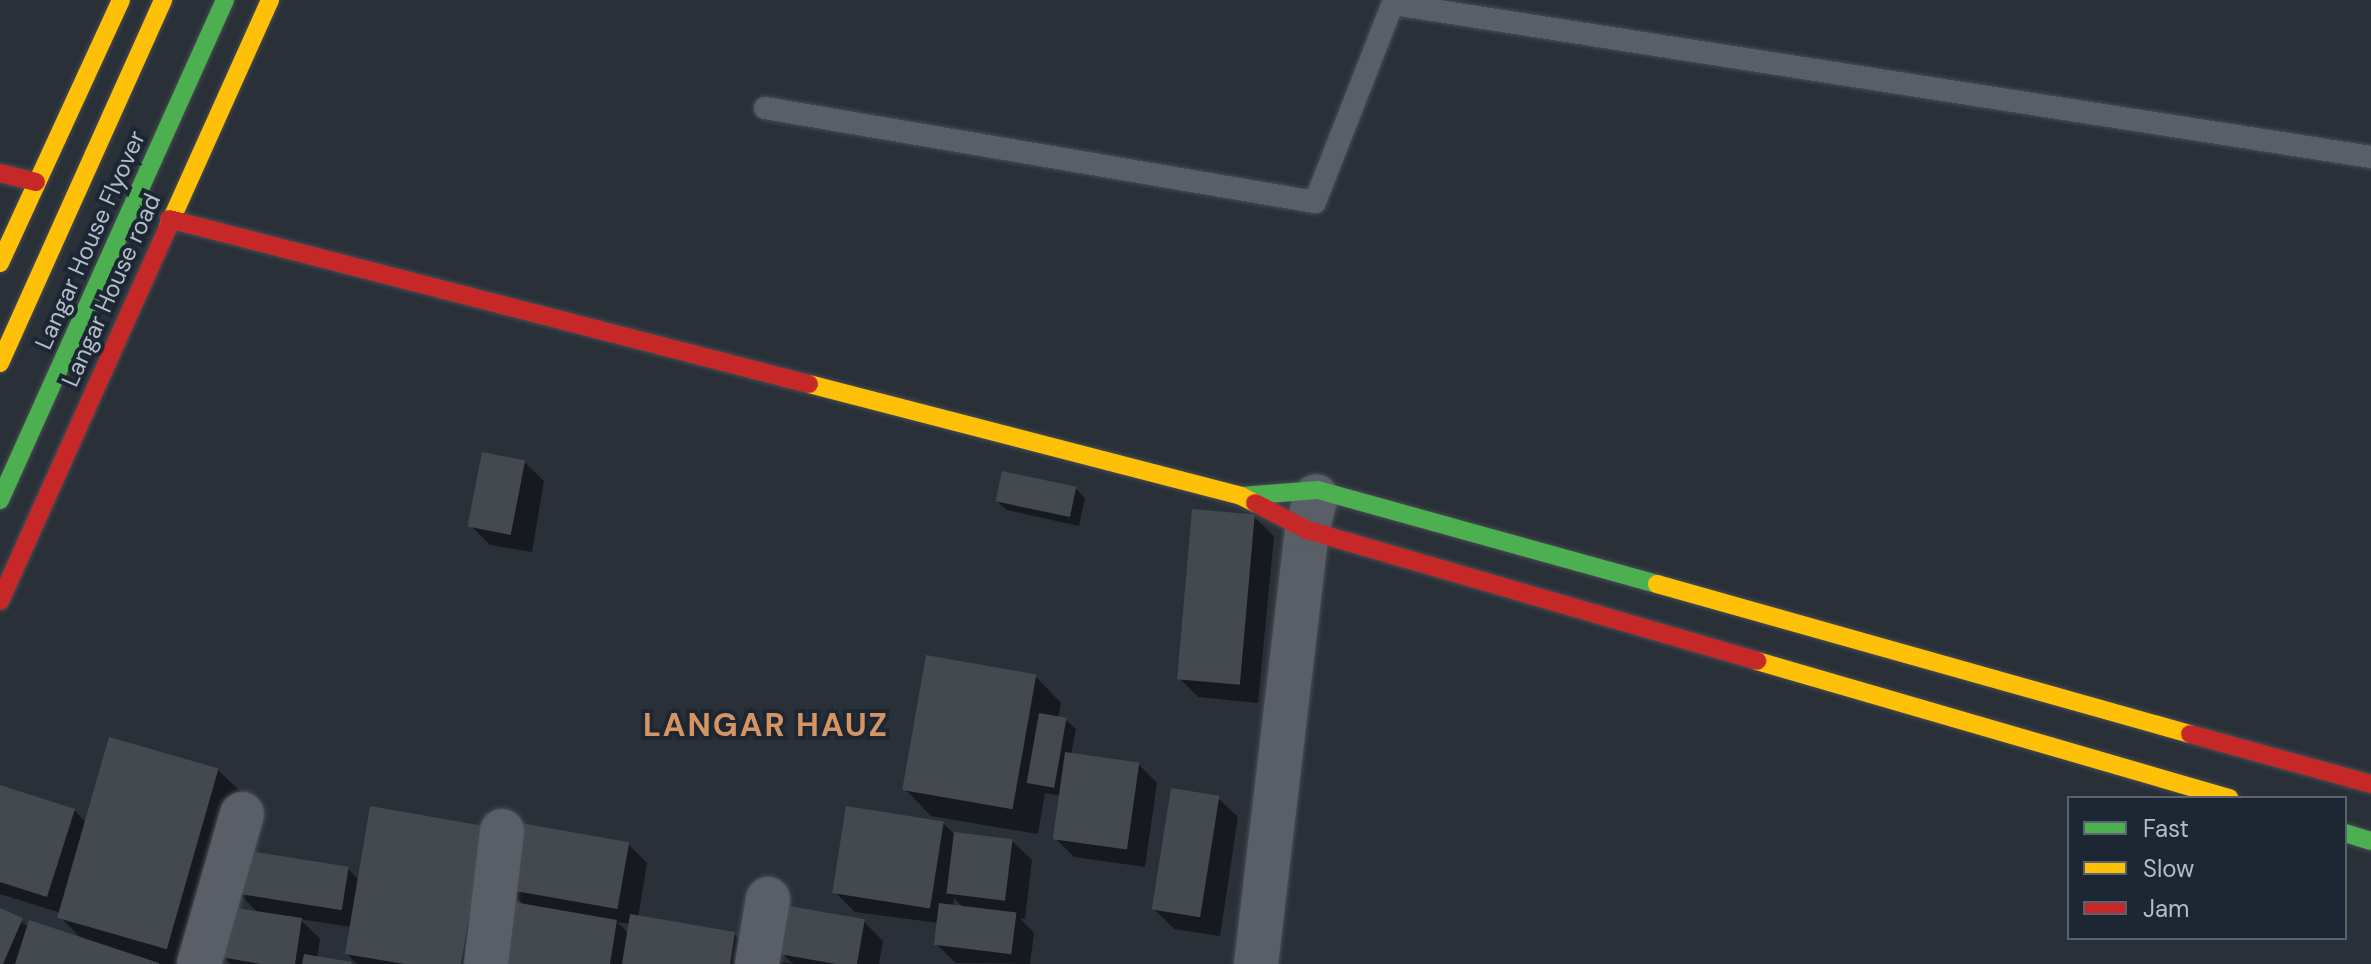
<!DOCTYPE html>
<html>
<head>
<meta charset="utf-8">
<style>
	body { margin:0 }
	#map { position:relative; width:2371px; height:964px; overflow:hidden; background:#2a3038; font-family:"DM Sans",sans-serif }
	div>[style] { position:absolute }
	.shadow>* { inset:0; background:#0007 }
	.building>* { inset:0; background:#444950; transform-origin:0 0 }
	.roads { filter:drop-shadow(0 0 2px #484c53) drop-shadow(0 0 2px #484c53) }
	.lane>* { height:22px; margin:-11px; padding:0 11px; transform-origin:11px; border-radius:11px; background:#5a5e66 }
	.street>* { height:44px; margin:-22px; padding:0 22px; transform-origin:22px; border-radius:22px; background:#5a5e66 }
	.fast>* { height:18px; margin:-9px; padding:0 9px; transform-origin:9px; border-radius:9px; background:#4caf50 }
	.slow>* { height:18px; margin:-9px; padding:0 9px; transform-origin:9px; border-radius:9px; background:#ffc107 }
	.jam>* { height:18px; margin:-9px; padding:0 9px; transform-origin:9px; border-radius:9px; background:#c62828 }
	span { translate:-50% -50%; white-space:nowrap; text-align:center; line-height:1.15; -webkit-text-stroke:8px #1d2633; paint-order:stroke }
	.street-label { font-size:24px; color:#b4bcc9 }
	.district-label { font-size:32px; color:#d59563; font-weight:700; letter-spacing:2px }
	.legend { position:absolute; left:2067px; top:796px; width:280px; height:144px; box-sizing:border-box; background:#1d2633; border:2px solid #59626f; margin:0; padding:10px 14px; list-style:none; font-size:24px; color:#b4bcc9 }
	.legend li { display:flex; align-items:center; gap:16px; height:40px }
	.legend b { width:40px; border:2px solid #59626f }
</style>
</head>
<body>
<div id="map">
	<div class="shadow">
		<i style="clip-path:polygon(524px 462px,544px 481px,532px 552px,490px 545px,471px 526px)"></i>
		<i style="clip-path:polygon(1075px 488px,1085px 498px,1079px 526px,1007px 510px,997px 501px)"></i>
		<i style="clip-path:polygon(1254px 517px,1274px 536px,1258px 703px,1198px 697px,1179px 678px)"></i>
		<i style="clip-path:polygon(1035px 676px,1061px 703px,1058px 719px,1066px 720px,1076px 729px,1071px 755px,1138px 764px,1157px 783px,1145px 867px,1074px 857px,1055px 838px,1061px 796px,1045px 793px,1038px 834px,931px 816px,905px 789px)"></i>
		<i style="clip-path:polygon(218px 770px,245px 796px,196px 964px,0 964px,0 910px,29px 927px,83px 940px,60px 917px,61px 913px,0 894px,0 787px,74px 810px,87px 823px)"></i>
		<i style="clip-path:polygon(1218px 798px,1238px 817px,1220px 936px,1174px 929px,1155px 910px)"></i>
		<i style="clip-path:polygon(evenodd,943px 823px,954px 834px,1012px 841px,1032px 860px,1025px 919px,1020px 918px,1034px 933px,1030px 964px,956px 963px,936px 944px,939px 923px,855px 912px,836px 893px,943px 823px,954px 898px,964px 908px,953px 906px,954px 898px)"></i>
		<i style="clip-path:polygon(evenodd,483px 828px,628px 844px,647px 863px,638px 918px,734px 934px,753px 953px,751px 964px,357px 964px,347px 954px,351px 927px,300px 919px,320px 939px,317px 959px,349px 964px,231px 964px,224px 957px,258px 913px,238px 892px,348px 869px,359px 880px,483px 828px,512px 893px,525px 906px,502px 902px,512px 893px,483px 828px,617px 922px,631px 924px,629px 934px,617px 922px)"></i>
		<i style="clip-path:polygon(864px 922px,883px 941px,879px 964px,774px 964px,775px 961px,793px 964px,783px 954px)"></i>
	</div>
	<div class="building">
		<i style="left:482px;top:452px;width:44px;height:76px;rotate:11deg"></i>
		<i style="left:1002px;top:471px;width:76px;height:31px;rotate:12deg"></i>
		<i style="left:1192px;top:509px;width:63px;height:171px;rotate:5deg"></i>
		<i style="left:926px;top:655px;width:112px;height:137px;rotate:10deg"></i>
		<i style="left:1039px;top:713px;width:28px;height:71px;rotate:10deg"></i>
		<i style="left:109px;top:737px;width:114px;height:188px;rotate:16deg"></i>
		<i style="left:1065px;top:752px;width:75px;height:88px;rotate:8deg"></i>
		<i style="clip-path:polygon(0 785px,75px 809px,47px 897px,0 882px)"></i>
		<i style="left:1171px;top:788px;width:49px;height:123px;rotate:9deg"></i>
		<i style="clip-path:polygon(370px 806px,484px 826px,461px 964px,404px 964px,345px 954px)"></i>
		<i style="left:846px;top:806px;width:99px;height:88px;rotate:9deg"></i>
		<i style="left:515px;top:822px;width:116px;height:68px;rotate:10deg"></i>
		<i style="left:954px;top:832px;width:59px;height:62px;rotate:7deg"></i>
		<i style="left:243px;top:850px;width:107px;height:44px;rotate:9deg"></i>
		<i style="clip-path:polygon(502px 900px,617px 920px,610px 964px,492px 964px)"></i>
		<i style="left:939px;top:903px;width:78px;height:42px;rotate:7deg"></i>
		<i style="left:789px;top:906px;width:77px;height:49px;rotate:10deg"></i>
		<i style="clip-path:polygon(230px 907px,302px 918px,295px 964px,260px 964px,221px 957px)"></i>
		<i style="clip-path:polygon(0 908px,23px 918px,3px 964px,0 964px)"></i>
		<i style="clip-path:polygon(630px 914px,735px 932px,730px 964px,622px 964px)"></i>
		<i style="clip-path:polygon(29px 920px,159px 963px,159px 964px,15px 964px)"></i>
		<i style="clip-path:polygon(304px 954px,352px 962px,351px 964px,302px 964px)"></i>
	</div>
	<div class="roads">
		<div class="lane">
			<i style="left:1394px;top:4px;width:989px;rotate:8.9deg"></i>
			<i style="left:765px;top:108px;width:558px;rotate:9.7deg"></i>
			<i style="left:1315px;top:202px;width:217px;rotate:-68.6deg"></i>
		</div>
		<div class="street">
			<i style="left:199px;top:964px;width:156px;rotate:-74deg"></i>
			<i style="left:486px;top:964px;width:134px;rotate:-83.1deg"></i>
			<i style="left:757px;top:964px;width:66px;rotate:-80.4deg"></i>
			<i style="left:1256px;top:964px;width:437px;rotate:-83.3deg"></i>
			<i style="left:1307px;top:530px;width:35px;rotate:-75deg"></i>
		</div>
		<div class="fast">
			<i style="left:1241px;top:496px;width:77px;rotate:-4.5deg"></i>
			<i style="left:1318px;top:490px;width:352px;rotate:15.5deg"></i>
			<i style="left:0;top:500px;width:548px;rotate:-65.77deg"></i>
			<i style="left:2345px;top:833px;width:27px;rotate:17deg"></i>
		</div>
		<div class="slow">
			<i style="left:168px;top:227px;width:249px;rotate:-65.8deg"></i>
			<i style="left:0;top:263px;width:289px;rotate:-65.3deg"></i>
			<i style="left:0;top:363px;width:398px;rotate:-65.8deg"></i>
			<i style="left:809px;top:384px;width:446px;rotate:14.5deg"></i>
			<i style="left:1241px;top:496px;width:16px;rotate:27deg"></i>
			<i style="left:1657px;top:584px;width:554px;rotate:15.72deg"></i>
			<i style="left:1757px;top:661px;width:492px;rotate:16.2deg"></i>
		</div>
		<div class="jam">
			<i style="left:0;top:173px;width:37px;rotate:14deg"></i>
			<i style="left:169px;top:219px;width:661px;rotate:14.46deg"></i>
			<i style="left:1255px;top:503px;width:59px;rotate:27.4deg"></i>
			<i style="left:1307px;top:530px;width:469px;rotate:16.2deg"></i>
			<i style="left:0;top:601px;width:410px;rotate:-65.8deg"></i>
			<i style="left:2190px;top:734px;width:188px;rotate:15.4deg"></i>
		</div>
	</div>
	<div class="street-label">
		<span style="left:90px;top:240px;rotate:-66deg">Langar House Flyover</span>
		<span style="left:111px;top:290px;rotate:-66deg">Langar House road</span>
	</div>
	<div class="district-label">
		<span style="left:766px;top:725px">LANGAR HAUZ</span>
	</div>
	<ul class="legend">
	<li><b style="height:10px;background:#4caf50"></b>Fast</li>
	<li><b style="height:10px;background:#ffc107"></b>Slow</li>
	<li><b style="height:10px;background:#c62828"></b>Jam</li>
	</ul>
</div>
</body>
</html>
